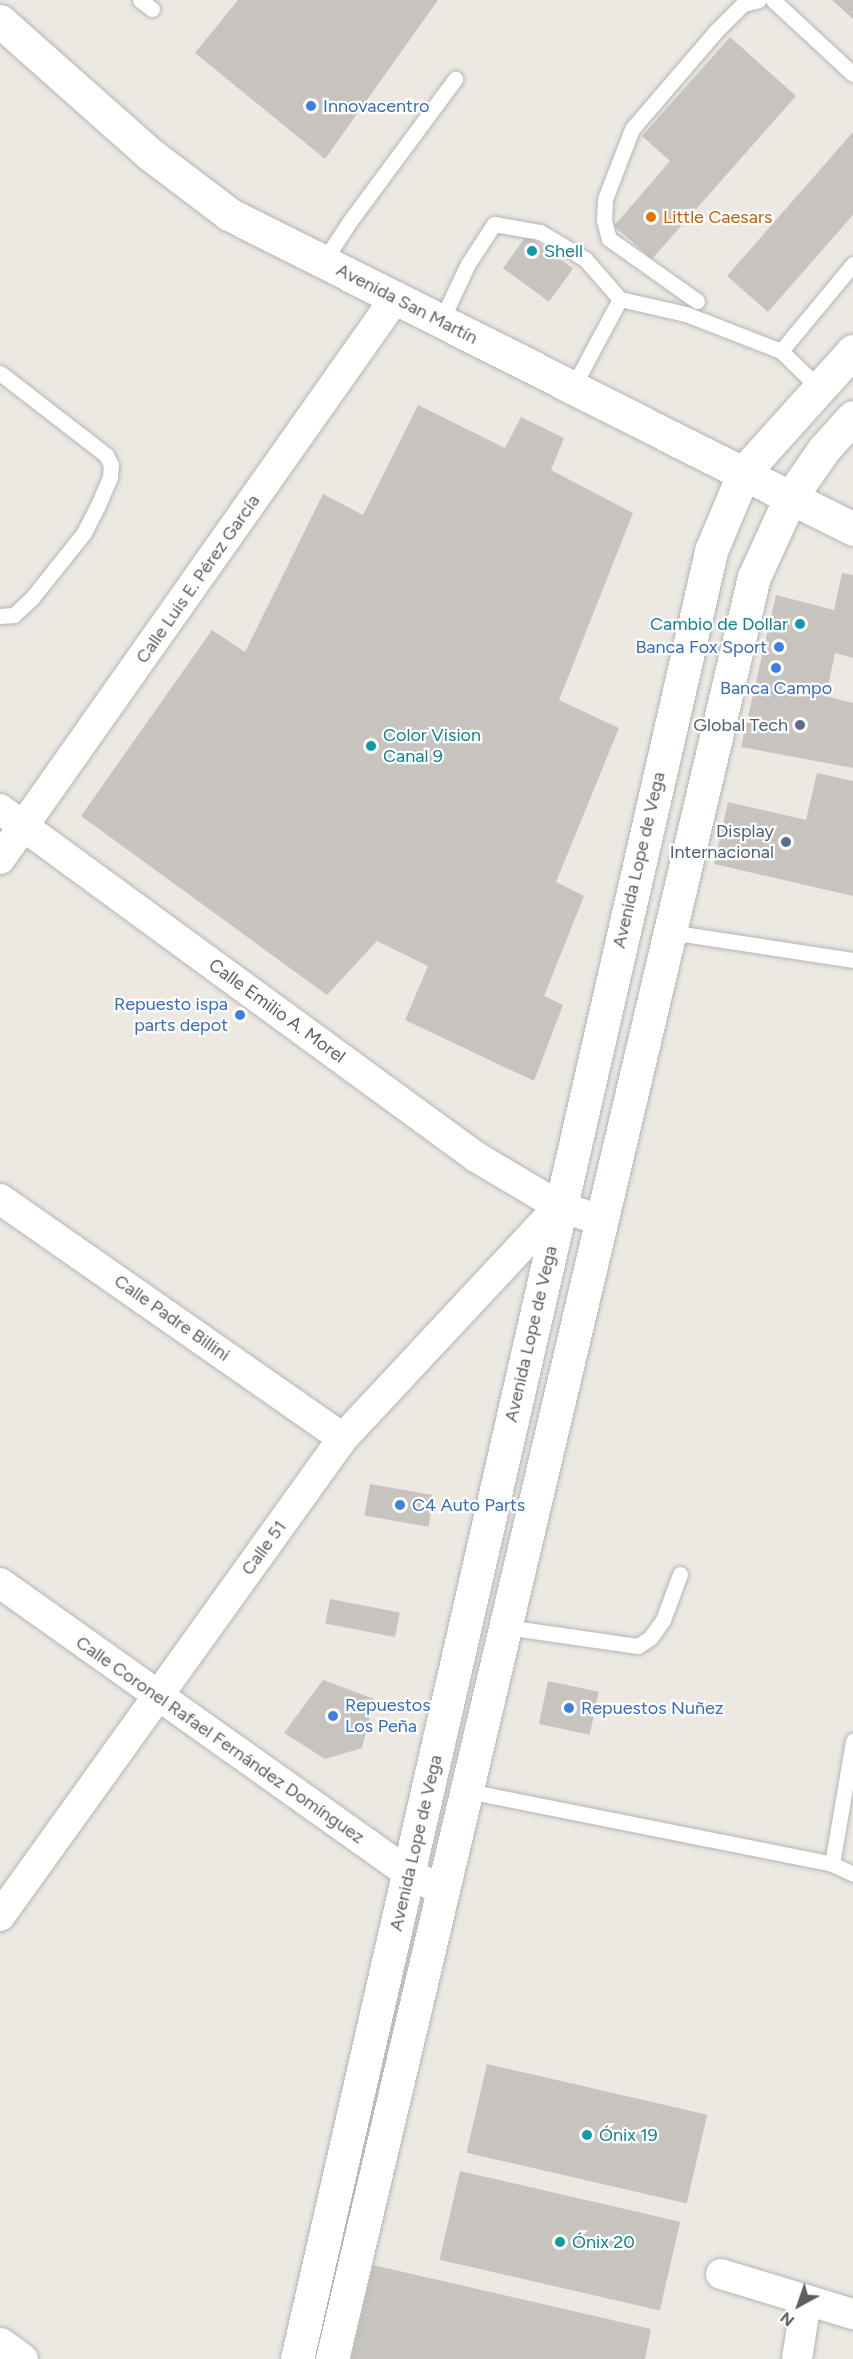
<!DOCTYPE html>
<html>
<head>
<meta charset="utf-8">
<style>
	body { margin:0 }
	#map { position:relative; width:853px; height:2359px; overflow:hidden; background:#ece9e2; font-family:Figtree,sans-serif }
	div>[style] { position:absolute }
	.building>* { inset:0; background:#c7c4bf; transform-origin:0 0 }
	.roads { filter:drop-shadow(0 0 2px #b3b5b8) drop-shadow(0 0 2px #b3b5b8) }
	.lane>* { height:15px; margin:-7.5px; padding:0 7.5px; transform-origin:7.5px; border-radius:7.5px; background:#fff }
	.street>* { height:30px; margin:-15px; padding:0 15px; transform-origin:15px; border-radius:15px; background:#fff }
	.secondary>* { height:33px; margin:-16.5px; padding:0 16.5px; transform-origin:16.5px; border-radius:16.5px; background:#fff }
	.dots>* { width:16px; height:16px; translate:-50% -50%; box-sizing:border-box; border:3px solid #fff; border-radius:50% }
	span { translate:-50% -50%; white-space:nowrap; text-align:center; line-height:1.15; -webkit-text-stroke:4.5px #fff; paint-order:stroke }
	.shop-label { font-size:18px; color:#366cbe }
	.left { translate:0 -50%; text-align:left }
	.right { translate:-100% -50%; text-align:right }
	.food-label { font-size:18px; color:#c56008 }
	.culture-label { font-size:18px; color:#0d838f }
	.street-label { font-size:18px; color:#5a5e61 }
	.service-label { font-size:18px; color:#4e5e75 }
	.north { position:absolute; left:769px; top:2275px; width:60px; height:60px; -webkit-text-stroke:4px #fff; paint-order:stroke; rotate:220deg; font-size:16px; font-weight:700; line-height:24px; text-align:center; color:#5a5e61 }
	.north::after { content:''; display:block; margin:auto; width:21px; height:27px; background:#5a5e61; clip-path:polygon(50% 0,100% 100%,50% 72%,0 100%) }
</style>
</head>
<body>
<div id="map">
	<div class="building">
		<i style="clip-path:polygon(238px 0,438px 0,325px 159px,195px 53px)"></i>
		<i style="clip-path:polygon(832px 0,853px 0,853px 19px)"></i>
		<i style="clip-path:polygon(730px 37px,796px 96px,652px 259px,614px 226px,670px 161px,642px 136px)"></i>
		<i style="clip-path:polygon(853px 132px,853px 215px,768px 312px,727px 276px)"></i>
		<i style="left:527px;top:235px;width:57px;height:41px;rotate:36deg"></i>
		<i style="clip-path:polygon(418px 405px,505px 448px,521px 417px,564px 438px,551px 470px,633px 513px,559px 700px,619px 728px,556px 882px,584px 896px,544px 996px,563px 1005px,534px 1081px,405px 1020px,428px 966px,377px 941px,327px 995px,81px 816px,212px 630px,245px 652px,323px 494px,363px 515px)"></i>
		<i style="clip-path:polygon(842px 573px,853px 575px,853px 658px,835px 653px,826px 696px,853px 703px,853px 768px,741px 747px,776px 595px,834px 610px)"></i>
		<i style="clip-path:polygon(817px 773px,853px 781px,853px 896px,714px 864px,728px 802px,806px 820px)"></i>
		<i style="left:370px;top:1484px;width:65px;height:32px;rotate:10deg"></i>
		<i style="left:330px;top:1599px;width:71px;height:25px;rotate:11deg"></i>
		<i style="clip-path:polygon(323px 1680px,374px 1699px,362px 1748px,325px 1759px,284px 1733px)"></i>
		<i style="left:548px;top:1681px;width:52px;height:44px;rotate:12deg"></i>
		<i style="left:487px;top:2064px;width:226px;height:91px;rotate:13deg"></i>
		<i style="left:460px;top:2171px;width:226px;height:91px;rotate:13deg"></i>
		<i style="clip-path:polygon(373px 2265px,651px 2329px,645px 2359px,351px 2359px)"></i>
	</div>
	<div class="roads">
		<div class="lane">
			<i style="left:140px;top:0;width:15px;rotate:37deg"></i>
			<i style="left:773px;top:0;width:109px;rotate:42.8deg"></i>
			<i style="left:323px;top:262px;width:49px;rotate:-56.6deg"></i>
			<i style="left:350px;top:221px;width:177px;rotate:-53.5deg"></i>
			<i style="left:697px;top:301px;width:108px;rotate:-144.8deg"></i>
			<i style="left:609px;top:239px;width:20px;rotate:-105deg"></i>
			<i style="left:604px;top:220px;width:21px;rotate:-87deg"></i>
			<i style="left:605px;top:199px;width:75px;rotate:-68.9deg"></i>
			<i style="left:632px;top:129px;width:128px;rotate:-49.4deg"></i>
			<i style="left:715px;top:32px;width:40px;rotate:-45deg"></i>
			<i style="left:743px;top:4px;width:16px;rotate:-14deg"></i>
			<i style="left:441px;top:321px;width:63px;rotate:-64.7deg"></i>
			<i style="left:468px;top:264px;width:48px;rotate:-57deg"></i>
			<i style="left:494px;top:224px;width:47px;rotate:9.9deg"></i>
			<i style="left:540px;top:232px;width:52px;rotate:31deg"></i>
			<i style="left:585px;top:259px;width:53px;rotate:48.8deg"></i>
			<i style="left:781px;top:351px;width:53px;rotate:44.2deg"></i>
			<i style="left:0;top:373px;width:134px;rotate:37.7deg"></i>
			<i style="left:106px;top:455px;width:11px;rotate:63deg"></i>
			<i style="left:111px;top:465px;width:12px;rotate:95deg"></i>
			<i style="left:110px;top:477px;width:33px;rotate:113deg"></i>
			<i style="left:97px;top:507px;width:30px;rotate:117deg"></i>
			<i style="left:83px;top:534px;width:82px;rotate:128.6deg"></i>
			<i style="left:32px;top:598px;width:25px;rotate:137deg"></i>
			<i style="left:14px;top:615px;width:14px;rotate:176deg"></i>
			<i style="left:573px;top:387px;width:100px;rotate:-61.9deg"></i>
			<i style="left:620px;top:299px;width:68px;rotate:12.8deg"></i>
			<i style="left:686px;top:314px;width:102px;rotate:21.3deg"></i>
			<i style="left:781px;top:351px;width:113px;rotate:-50.4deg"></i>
			<i style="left:670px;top:932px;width:185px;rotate:8.7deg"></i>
			<i style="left:506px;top:1627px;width:133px;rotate:8.2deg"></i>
			<i style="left:638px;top:1646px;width:14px;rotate:-34deg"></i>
			<i style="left:650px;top:1638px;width:22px;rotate:-54deg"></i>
			<i style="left:663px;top:1620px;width:49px;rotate:-69.7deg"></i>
			<i style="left:468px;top:1791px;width:371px;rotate:11.3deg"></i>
			<i style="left:832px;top:1864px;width:125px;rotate:-80.3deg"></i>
			<i style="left:832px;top:1864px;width:23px;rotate:25deg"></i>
		</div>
		<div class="street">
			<i style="left:0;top:809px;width:590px;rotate:36.17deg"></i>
			<i style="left:476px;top:1157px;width:96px;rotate:30.6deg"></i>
			<i style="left:559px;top:1206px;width:46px;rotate:19.2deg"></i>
			<i style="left:0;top:859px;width:688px;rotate:-54.83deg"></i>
			<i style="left:0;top:1199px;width:418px;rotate:34.9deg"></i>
			<i style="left:0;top:1583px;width:503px;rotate:35.37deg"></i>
			<i style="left:410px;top:1874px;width:38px;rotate:27deg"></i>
			<i style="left:0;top:1916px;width:588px;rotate:-54.34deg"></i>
			<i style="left:343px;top:1438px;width:317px;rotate:-47deg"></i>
			<i style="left:721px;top:2274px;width:138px;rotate:16.9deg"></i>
			<i style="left:797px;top:2359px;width:59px;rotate:-81.2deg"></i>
		</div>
		<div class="secondary">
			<i style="left:0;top:21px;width:200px;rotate:41.6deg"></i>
			<i style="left:150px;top:154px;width:99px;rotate:37.2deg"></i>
			<i style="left:229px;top:214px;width:699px;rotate:26.78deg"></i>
			<i style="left:0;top:2344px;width:26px;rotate:36deg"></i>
			<i style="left:297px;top:2359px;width:1855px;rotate:-77.1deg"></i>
			<i style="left:711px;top:551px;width:86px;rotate:-67.3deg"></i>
			<i style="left:744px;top:472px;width:163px;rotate:-48deg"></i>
			<i style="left:332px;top:2359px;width:1831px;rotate:-76.68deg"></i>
			<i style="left:754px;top:577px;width:87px;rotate:-65.5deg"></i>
			<i style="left:790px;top:498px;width:60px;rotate:-55.2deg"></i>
			<i style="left:824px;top:449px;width:43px;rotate:-47.8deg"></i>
		</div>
	</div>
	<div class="dots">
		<i style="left:311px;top:106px;background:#3f7fe0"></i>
		<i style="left:651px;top:217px;background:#e8710a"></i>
		<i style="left:532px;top:251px;background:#0f9aa8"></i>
		<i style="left:800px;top:624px;background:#0f9aa8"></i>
		<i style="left:779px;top:647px;background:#3f7fe0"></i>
		<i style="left:776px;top:668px;background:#3f7fe0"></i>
		<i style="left:800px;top:725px;background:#5c6f8a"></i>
		<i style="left:371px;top:746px;background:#0f9aa8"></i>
		<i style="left:786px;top:842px;background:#5c6f8a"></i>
		<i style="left:240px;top:1015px;background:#3f7fe0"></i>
		<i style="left:400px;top:1505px;background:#3f7fe0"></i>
		<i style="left:569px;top:1708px;background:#3f7fe0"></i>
		<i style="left:333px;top:1716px;background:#3f7fe0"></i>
		<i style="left:587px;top:2135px;background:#0f9aa8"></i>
		<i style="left:560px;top:2242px;background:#0f9aa8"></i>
	</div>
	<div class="shop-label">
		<span class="left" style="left:323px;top:106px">Innovacentro</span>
		<span class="right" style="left:767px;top:647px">Banca Fox Sport</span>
		<span style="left:776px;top:688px">Banca Campo</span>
		<span class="right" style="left:228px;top:1015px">Repuesto ispa<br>parts depot</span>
		<span class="left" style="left:412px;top:1505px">C4 Auto Parts</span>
		<span class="left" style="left:345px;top:1716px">Repuestos<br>Los Peña</span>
		<span class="left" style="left:581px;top:1708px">Repuestos Nuñez</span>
	</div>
	<div class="food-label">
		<span class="left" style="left:663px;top:217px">Little Caesars</span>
	</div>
	<div class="culture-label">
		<span class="left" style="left:544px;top:251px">Shell</span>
		<span class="right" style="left:788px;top:624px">Cambio de Dollar</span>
		<span class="left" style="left:383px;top:746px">Color Vision<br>Canal 9</span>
		<span class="left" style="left:599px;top:2135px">Ónix 19</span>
		<span class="left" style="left:572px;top:2242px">Ónix 20</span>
	</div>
	<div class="street-label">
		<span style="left:407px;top:304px;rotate:27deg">Avenida San Martín</span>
		<span style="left:198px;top:579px;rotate:-55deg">Calle Luis E. Pérez García</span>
		<span style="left:639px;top:860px;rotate:-77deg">Avenida Lope de Vega</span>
		<span style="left:277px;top:1011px;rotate:36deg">Calle Emilio A. Morel</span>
		<span style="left:172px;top:1318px;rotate:35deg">Calle Padre Billini</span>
		<span style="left:531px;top:1334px;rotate:-77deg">Avenida Lope de Vega</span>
		<span style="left:264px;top:1548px;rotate:-54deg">Calle 51</span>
		<span style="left:220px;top:1740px;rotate:35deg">Calle Coronel Rafael Fernández Domínguez</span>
		<span style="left:416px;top:1843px;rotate:-77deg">Avenida Lope de Vega</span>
	</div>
	<div class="service-label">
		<span class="right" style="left:788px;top:725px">Global Tech</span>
		<span class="right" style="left:774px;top:842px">Display<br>Internacional</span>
	</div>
	<div class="north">N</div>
</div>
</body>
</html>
